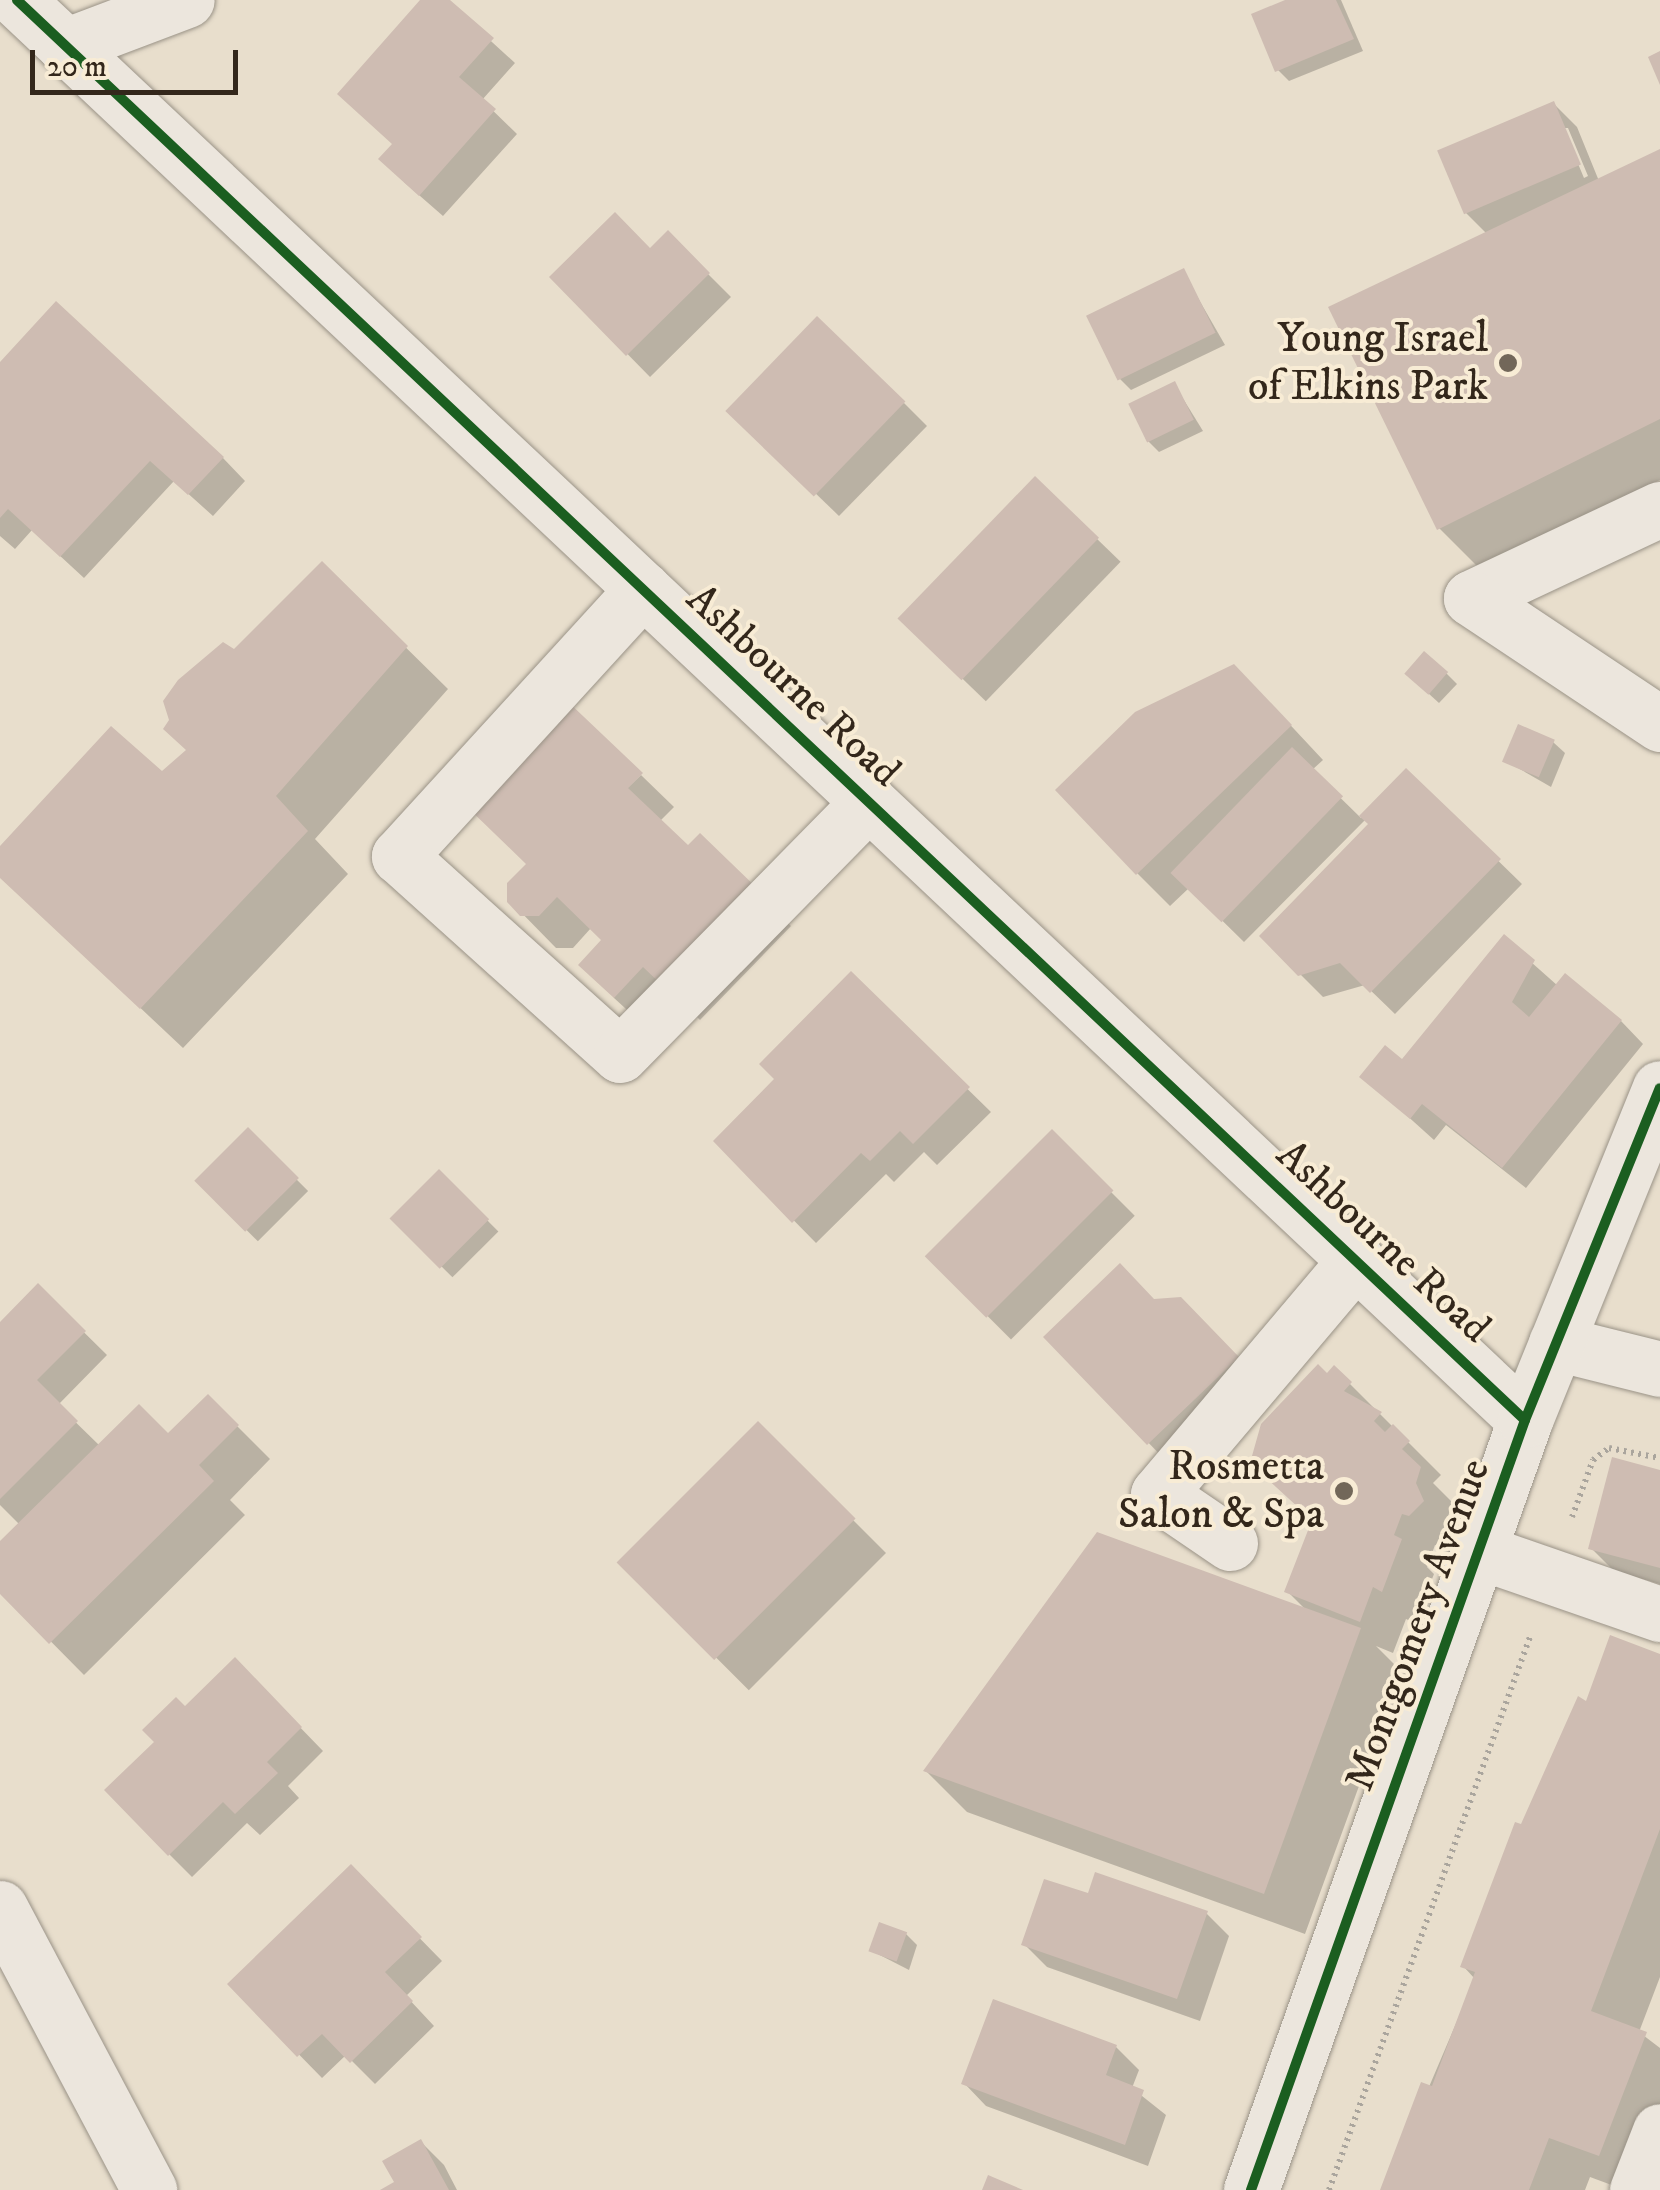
<!DOCTYPE html>
<html>
<head>
<meta charset="utf-8">
<style>
	body { margin:0 }
	#map { position:relative; width:1660px; height:2190px; overflow:hidden; background:#e8decc; font-family:"IM FELL DW Pica",serif }
	div>[style] { position:absolute }
	.shadow>* { inset:0; background:#0003; transform-origin:0 0 }
	.building>* { inset:0; background:#cebcb2; transform-origin:0 0 }
	.path>* { height:6px; margin-top:-3px; transform-origin:0; background:repeating-linear-gradient(90deg,#aaa59d 0 2.5px,transparent 0 7.5px) }
	.roads { filter:drop-shadow(0 0 2px #9a9387) drop-shadow(0 0 2px #9a9387) }
	.minor>* { height:55px; margin:-27.5px; padding:0 27.5px; transform-origin:27.5px; border-radius:27.5px; background:#ece6dd }
	.cycleway>* { height:10px; margin:-5px; padding:0 5px; transform-origin:5px; border-radius:5px; background:#1b5e20 }
	.dots>* { width:28px; height:28px; translate:-50% -50%; box-sizing:border-box; border:5px solid #f8ecd5; border-radius:50% }
	span { translate:-50% -50%; white-space:nowrap; text-align:center; line-height:1.15; -webkit-text-stroke:8px #f8ecd5; paint-order:stroke }
	.poi-label { font-size:42px; color:#33271b }
	.right { translate:-100% -50%; text-align:right }
	.street-label { font-size:42px; color:#33271b }
	.scale { position:absolute; left:30px; top:50px; width:208px; height:45px; box-sizing:border-box; border:5px solid #33271b; border-top:0; padding-left:12px; font-size:30px; line-height:35px; white-space:nowrap; color:#33271b; -webkit-text-stroke:8px #f8ecd5; paint-order:stroke }
</style>
</head>
<body>
<div id="map">
	<div class="shadow">
		<i style="clip-path:polygon(423px 0,446px 0,515px 63px,482px 100px,517px 134px,443px 216px,404px 182px)"></i>
		<i style="clip-path:polygon(1292px 0,1341px 0,1363px 51px,1289px 81px,1278px 70px)"></i>
		<i style="clip-path:polygon(evenodd,1554px 104px,1577px 127px,1599px 181px,1660px 152px,1660px 480px,1480px 569px,1439px 528px,1487px 234px,1466px 213px,1554px 104px,1563px 128px,1568px 128px,1588px 176px,1584px 178px,1563px 128px)"></i>
		<i style="clip-path:polygon(668px 234px,731px 297px,650px 377px,552px 277px,650px 251px)"></i>
		<i style="clip-path:polygon(1183px 272px,1225px 345px,1131px 390px,1120px 379px)"></i>
		<i style="clip-path:polygon(0 365px,223px 458px,245px 481px,213px 516px,174px 481px,84px 578px,32px 530px,15px 549px,0 536px)"></i>
		<i style="clip-path:polygon(1174px 384px,1203px 431px,1159px 452px,1148px 441px)"></i>
		<i style="clip-path:polygon(904px 403px,927px 426px,839px 516px,752px 432px)"></i>
		<i style="left:1035px;top:479px;width:119px;height:194px;rotate:44deg"></i>
		<i style="clip-path:polygon(322px 565px,448px 689px,315px 839px,348px 874px,183px 1048px,0 876px,0 850px,162px 774px,189px 751px,234px 652px)"></i>
		<i style="clip-path:polygon(1446px 673px,1457px 684px,1439px 703px,1418px 684px)"></i>
		<i style="clip-path:polygon(1267px 700px,1323px 760px,1312px 770px,1361px 818px,1406px 771px,1522px 884px,1395px 1014px,1365px 985px,1323px 997px,1262px 936px,1371px 824px,1366px 819px,1244px 942px,1189px 888px,1170px 906px,1137px 873px)"></i>
		<i style="clip-path:polygon(1553px 742px,1565px 753px,1551px 787px,1506px 761px)"></i>
		<i style="clip-path:polygon(641px 775px,674px 807px,660px 821px,689px 848px,700px 836px,791px 926px,700px 1020px,678px 998px,648px 1029px,614px 998px,604px 941px,591px 928px,573px 948px,556px 948px,510px 901px)"></i>
		<i style="clip-path:polygon(1504px 938px,1558px 986px,1621px 1021px,1643px 1044px,1526px 1188px,1446px 1125px,1434px 1140px,1363px 1076px,1402px 1062px)"></i>
		<i style="clip-path:polygon(851px 975px,991px 1112px,937px 1165px,924px 1152px,894px 1182px,886px 1174px,816px 1243px,716px 1141px,777px 1080px)"></i>
		<i style="left:248px;top:1131px;width:85px;height:71px;rotate:45deg"></i>
		<i style="left:1052px;top:1133px;width:117px;height:175px;rotate:45deg"></i>
		<i style="left:439px;top:1172px;width:84px;height:65px;rotate:45deg"></i>
		<i style="clip-path:polygon(38px 1287px,107px 1355px,58px 1405px,100px 1446px,168px 1436px,208px 1397px,270px 1459px,230px 1500px,245px 1515px,84px 1675px,0 1590px,0 1545px,20px 1525px,0 1505px,0 1325px)"></i>
		<i style="clip-path:polygon(1154px 1302px,1260px 1381px,1171px 1466px,1046px 1337px)"></i>
		<i style="clip-path:polygon(1327px 1376px,1350px 1384px,1441px 1475px,1433px 1483px,1452px 1502px,1448px 1517px,1456px 1535px,1443px 1547px,1435px 1545px,1427px 1567px,1434px 1574px,1415px 1623px,1406px 1619px,1393px 1653px,1376px 1646px,1401px 1671px,1305px 1934px,967px 1812px,926px 1771px,1307px 1611px,1287px 1591px,1314px 1522px)"></i>
		<i style="left:758px;top:1425px;width:181px;height:194px;rotate:45deg"></i>
		<i style="clip-path:polygon(1660px 1473px,1660px 1584px,1614px 1571px,1591px 1548px)"></i>
		<i style="clip-path:polygon(1660px 1657px,1660px 1977px,1639px 2032px,1660px 2048px,1660px 2145px,1625px 2190px,1590px 2177px,1585px 2190px,1385px 2190px,1475px 1979px,1463px 1966px,1522px 1827px)"></i>
		<i style="clip-path:polygon(235px 1660px,323px 1751px,288px 1786px,299px 1798px,260px 1835px,247px 1823px,192px 1877px,169px 1854px)"></i>
		<i style="clip-path:polygon(351px 1868px,442px 1961px,406px 1996px,434px 2026px,375px 2084px,346px 2055px,322px 2078px,230px 1984px)"></i>
		<i style="clip-path:polygon(1089px 1896px,1206px 1913px,1229px 1936px,1200px 2021px,1047px 1967px,1024px 1944px)"></i>
		<i style="clip-path:polygon(906px 1934px,917px 1945px,909px 1970px,872px 1951px)"></i>
		<i style="clip-path:polygon(1116px 2047px,1139px 2070px,1132px 2088px,1166px 2115px,1148px 2166px,986px 2106px,964px 2083px)"></i>
		<i style="clip-path:polygon(421px 2142px,444px 2165px,457px 2190px,386px 2190px,398px 2183px)"></i>
	</div>
	<div class="building">
		<i style="clip-path:polygon(420px 0,450px 0,494px 38px,459px 77px,496px 109px,419px 196px,378px 159px,392px 144px,337px 94px)"></i>
		<i style="clip-path:polygon(1285px 0,1336px 0,1354px 39px,1275px 72px,1251px 14px)"></i>
		<i style="clip-path:polygon(1660px 51px,1660px 85px,1648px 57px)"></i>
		<i style="left:1554px;top:101px;width:69px;height:127px;rotate:67deg"></i>
		<i style="clip-path:polygon(1660px 149px,1660px 419px,1437px 530px,1328px 307px)"></i>
		<i style="clip-path:polygon(615px 212px,650px 248px,668px 230px,710px 273px,626px 356px,549px 277px)"></i>
		<i style="left:1184px;top:268px;width:72px;height:109px;rotate:64deg"></i>
		<i style="clip-path:polygon(56px 301px,224px 457px,188px 495px,150px 461px,60px 557px,8px 509px,0 518px,0 362px)"></i>
		<i style="left:817px;top:316px;width:123px;height:132px;rotate:44deg"></i>
		<i style="left:1175px;top:381px;width:43px;height:52px;rotate:64deg"></i>
		<i style="left:1035px;top:476px;width:89px;height:198px;rotate:44deg"></i>
		<i style="clip-path:polygon(322px 561px,408px 646px,276px 796px,308px 831px,140px 1009px,0 878px,0 846px,111px 726px,162px 771px,186px 750px,163px 729px,169px 720px,163px 701px,178px 680px,223px 642px,234px 649px)"></i>
		<i style="left:1424px;top:651px;width:32px;height:30px;rotate:41deg"></i>
		<i style="clip-path:polygon(1234px 664px,1292px 725px,1136px 875px,1055px 790px,1135px 712px)"></i>
		<i style="clip-path:polygon(564px 698px,643px 773px,628px 788px,688px 845px,700px 833px,760px 891px,666px 989px,643px 967px,614px 998px,578px 965px,601px 940px,557px 897px,539px 916px,520px 916px,507px 902px,507px 883px,526px 864px,463px 803px)"></i>
		<i style="left:1518px;top:724px;width:40px;height:41px;rotate:23deg"></i>
		<i style="left:1292px;top:747px;width:71px;height:175px;rotate:44deg"></i>
		<i style="clip-path:polygon(1406px 768px,1501px 859px,1370px 993px,1340px 963px,1298px 976px,1259px 936px,1368px 824px,1359px 816px)"></i>
		<i style="clip-path:polygon(1504px 934px,1535px 960px,1512px 1002px,1529px 1017px,1565px 973px,1622px 1020px,1502px 1168px,1422px 1104px,1410px 1119px,1359px 1077px,1385px 1045px,1402px 1059px)"></i>
		<i style="clip-path:polygon(851px 971px,970px 1087px,913px 1144px,900px 1131px,870px 1161px,861px 1153px,792px 1223px,713px 1141px,774px 1079px,759px 1064px)"></i>
		<i style="left:248px;top:1127px;width:72px;height:76px;rotate:45deg"></i>
		<i style="left:1052px;top:1129px;width:87px;height:180px;rotate:45deg"></i>
		<i style="left:439px;top:1169px;width:71px;height:70px;rotate:45deg"></i>
		<i style="clip-path:polygon(1120px 1263px,1154px 1299px,1181px 1297px,1239px 1357px,1147px 1445px,1043px 1337px)"></i>
		<i style="clip-path:polygon(38px 1283px,86px 1331px,37px 1380px,78px 1421px,0 1499px,0 1322px)"></i>
		<i style="clip-path:polygon(1318px 1364px,1327px 1373px,1334px 1365px,1352px 1382px,1344px 1391px,1382px 1412px,1374px 1421px,1385px 1432px,1393px 1424px,1410px 1441px,1402px 1449px,1421px 1467px,1416px 1483px,1424px 1501px,1409px 1516px,1402px 1514px,1394px 1535px,1402px 1539px,1382px 1592px,1373px 1587px,1360px 1622px,1284px 1592px,1312px 1520px,1250px 1463px,1261px 1424px)"></i>
		<i style="clip-path:polygon(208px 1394px,239px 1425px,199px 1465px,214px 1481px,49px 1644px,0 1594px,0 1541px,139px 1404px,168px 1433px)"></i>
		<i style="left:758px;top:1421px;width:138px;height:200px;rotate:45deg"></i>
		<i style="clip-path:polygon(1612px 1457px,1660px 1470px,1660px 1568px,1588px 1549px)"></i>
		<i style="clip-path:polygon(1097px 1532px,1361px 1628px,1264px 1894px,923px 1771px)"></i>
		<i style="clip-path:polygon(1610px 1635px,1660px 1654px,1660px 1829px,1591px 2011px,1647px 2032px,1599px 2156px,1549px 2138px,1529px 2190px,1380px 2190px,1421px 2082px,1432px 2086px,1475px 1972px,1460px 1967px,1515px 1822px,1521px 1824px,1578px 1696px,1586px 1701px)"></i>
		<i style="clip-path:polygon(235px 1657px,302px 1727px,267px 1762px,278px 1773px,235px 1814px,223px 1802px,168px 1856px,104px 1790px,154px 1742px,142px 1730px,176px 1697px,185px 1706px)"></i>
		<i style="clip-path:polygon(351px 1864px,422px 1937px,385px 1972px,413px 2001px,350px 2063px,322px 2034px,297px 2057px,227px 1984px)"></i>
		<i style="clip-path:polygon(1095px 1872px,1208px 1911px,1177px 1999px,1021px 1945px,1044px 1879px,1088px 1893px)"></i>
		<i style="left:879px;top:1922px;width:30px;height:31px;rotate:20deg"></i>
		<i style="clip-path:polygon(993px 1999px,1117px 2045px,1106px 2075px,1144px 2090px,1125px 2145px,961px 2084px)"></i>
		<i style="clip-path:polygon(421px 2139px,449px 2190px,380px 2190px,394px 2182px,382px 2161px)"></i>
		<i style="clip-path:polygon(988px 2175px,1023px 2190px,982px 2190px)"></i>
	</div>
	<div class="path">
		<i style="left:1572px;top:1517px;width:61px;rotate:-69.8deg"></i>
		<i style="left:1593px;top:1460px;width:20px;rotate:-37deg"></i>
		<i style="left:1609px;top:1448px;width:52px;rotate:11.1deg"></i>
		<i style="left:1329px;top:2190px;width:588px;rotate:-70.03deg"></i>
	</div>
	<div class="roads">
		<div class="minor">
			<i style="left:17px;top:0;width:2071px;rotate:43.28deg"></i>
			<i style="left:65px;top:46px;width:130px;rotate:-20.7deg"></i>
			<i style="left:1660px;top:509px;width:209px;rotate:154.8deg"></i>
			<i style="left:1471px;top:598px;width:227px;rotate:33.7deg"></i>
			<i style="left:643px;top:589px;width:362px;rotate:132.4deg"></i>
			<i style="left:399px;top:856px;width:297px;rotate:42deg"></i>
			<i style="left:620px;top:1055px;width:355px;rotate:-45.5deg"></i>
			<i style="left:1556px;top:1343px;width:107px;rotate:14deg"></i>
			<i style="left:1230px;top:1543px;width:87px;rotate:-145.8deg"></i>
			<i style="left:1158px;top:1494px;width:307px;rotate:-49.8deg"></i>
			<i style="left:1478px;top:1551px;width:193px;rotate:19.1deg"></i>
			<i style="left:0;top:1908px;width:319px;rotate:62.1deg"></i>
			<i style="left:1251px;top:2190px;width:817px;rotate:-70.41deg"></i>
			<i style="left:1525px;top:1420px;width:358px;rotate:-67.9deg"></i>
			<i style="left:1637px;top:2190px;width:63px;rotate:-68.7deg"></i>
		</div>
	</div>
	<div class="cycleway">
		<i style="left:17px;top:0;width:2071px;rotate:43.28deg"></i>
		<i style="left:1251px;top:2190px;width:817px;rotate:-70.41deg"></i>
		<i style="left:1525px;top:1420px;width:358px;rotate:-67.9deg"></i>
	</div>
	<div class="dots">
		<i style="left:1508px;top:363px;background:#726759"></i>
		<i style="left:1344px;top:1491px;background:#726759"></i>
	</div>
	<div class="poi-label">
		<span class="right" style="left:1488px;top:363px">Young Israel<br>of Elkins Park</span>
		<span class="right" style="left:1324px;top:1491px">Rosmetta<br>Salon &amp; Spa</span>
	</div>
	<div class="street-label">
		<span style="left:793px;top:686px;rotate:43deg">Ashbourne Road</span>
		<span style="left:1383px;top:1242px;rotate:43deg">Ashbourne Road</span>
		<span style="left:1418px;top:1625px;rotate:-70deg">Montgomery Avenue</span>
	</div>
	<div class="scale">20 m</div>
</div>
</body>
</html>
